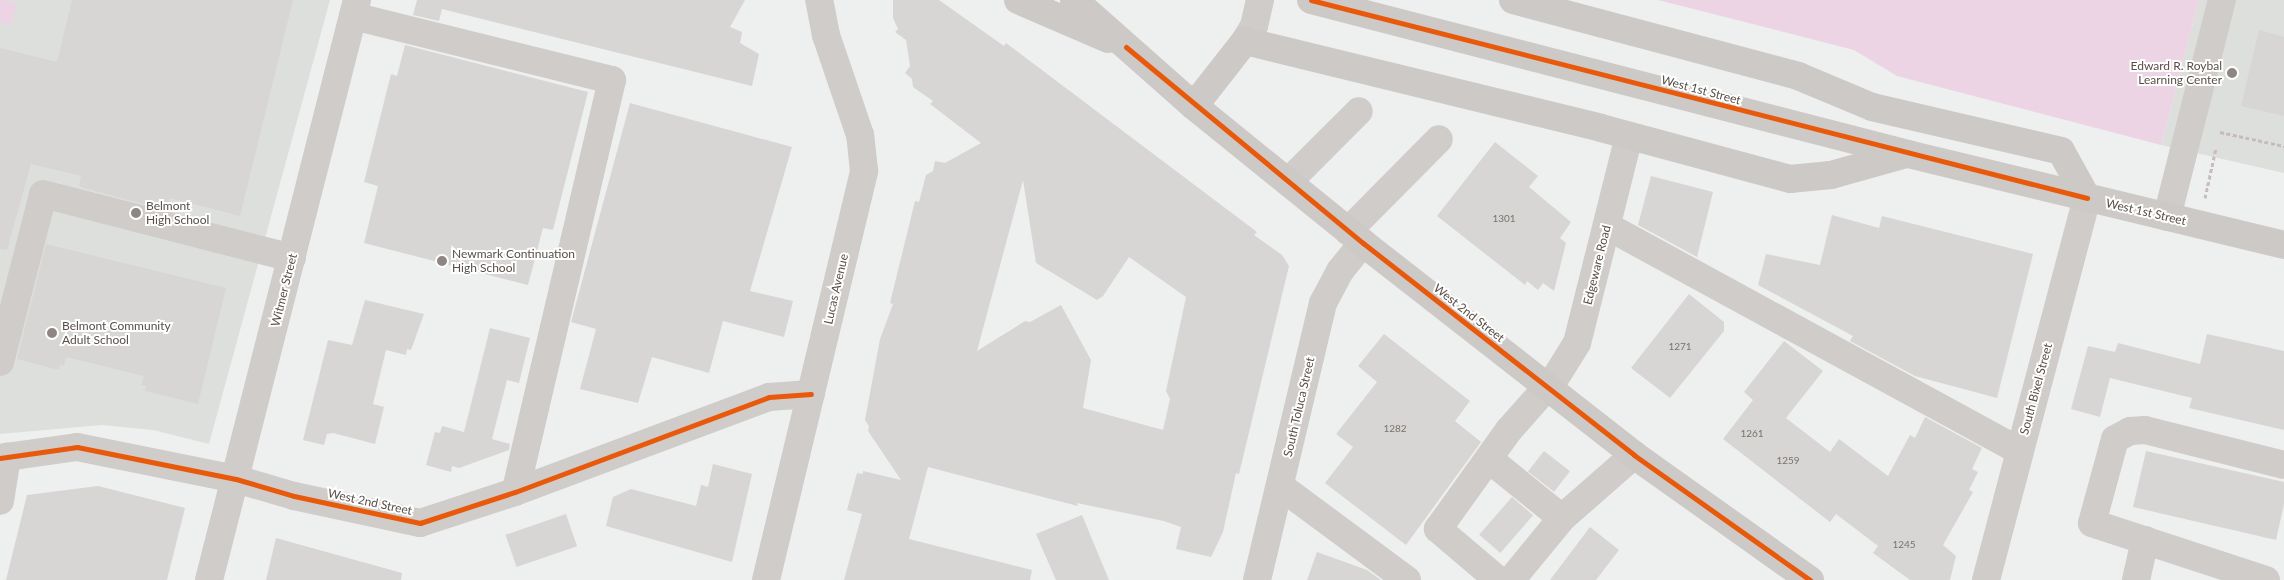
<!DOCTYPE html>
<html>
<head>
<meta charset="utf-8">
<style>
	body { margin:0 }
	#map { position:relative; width:2284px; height:580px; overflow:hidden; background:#eeefef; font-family:Lato,sans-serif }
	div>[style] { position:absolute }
	.education>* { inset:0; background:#dddfdd }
	.green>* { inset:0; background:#edd4e5 }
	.building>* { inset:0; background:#d7d6d5; transform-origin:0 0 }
	.path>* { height:3px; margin-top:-1.5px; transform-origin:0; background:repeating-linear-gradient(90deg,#c7bbc0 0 4px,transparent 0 6.5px) }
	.minor>* { height:28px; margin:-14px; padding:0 14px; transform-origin:14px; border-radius:14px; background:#cfccca }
	.major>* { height:28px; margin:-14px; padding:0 14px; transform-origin:14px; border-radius:14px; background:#ccc9c6 }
	.cycleway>* { height:5px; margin:-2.5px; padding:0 2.5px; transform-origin:2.5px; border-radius:2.5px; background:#e8590c }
	.dots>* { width:14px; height:14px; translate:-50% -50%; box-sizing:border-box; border:2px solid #fff; border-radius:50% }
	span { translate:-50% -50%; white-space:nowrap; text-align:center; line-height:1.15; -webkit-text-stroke:4px #fff; paint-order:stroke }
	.number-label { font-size:10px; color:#7a726c }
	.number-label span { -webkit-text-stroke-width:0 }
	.poi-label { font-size:12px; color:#594e47 }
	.right { translate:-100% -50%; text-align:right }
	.left { translate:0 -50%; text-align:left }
	.street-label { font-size:12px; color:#594e47 }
</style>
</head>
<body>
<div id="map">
	<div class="education">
		<i style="clip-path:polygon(0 0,330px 0,209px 444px,153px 430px,102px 425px,0 434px)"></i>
		<i style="clip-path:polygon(2199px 0,2284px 0,2284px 173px,2161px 145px)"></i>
	</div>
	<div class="green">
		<i style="clip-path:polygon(0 0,17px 3px,11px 25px,0 22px)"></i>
		<i style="clip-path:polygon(1658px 0,2199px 0,2161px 145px,1897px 76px,1854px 50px)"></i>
	</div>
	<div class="building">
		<i style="clip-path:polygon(72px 0,293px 0,240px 216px,170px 198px,167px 210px,83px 188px,79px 185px,81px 176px,31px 164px,7px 250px,0 249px,0 48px,57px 62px)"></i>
		<i style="clip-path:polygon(417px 0,745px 0,730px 27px,742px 32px,740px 43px,759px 54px,752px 86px,442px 9px,439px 21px,413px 15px)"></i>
		<i style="clip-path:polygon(evenodd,893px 0,939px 0,1004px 46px,1006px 43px,1257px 232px,1254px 235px,1282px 255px,1289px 266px,1239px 474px,1236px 473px,1223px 532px,1211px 557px,1176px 549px,1181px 527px,1164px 521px,1077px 503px,1078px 506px,928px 467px,909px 539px,1032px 570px,1030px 580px,844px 580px,862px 514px,847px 510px,857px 473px,863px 474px,863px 471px,901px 480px,868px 431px,869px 426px,865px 420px,880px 339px,893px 304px,890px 303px,915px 201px,919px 202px,926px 175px,933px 171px,935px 161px,945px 163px,981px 143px,930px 104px,933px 101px,913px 87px,912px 79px,905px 73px,910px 66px,906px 40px,895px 32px,898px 29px,893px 18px,893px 0,1023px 180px,1036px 263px,1097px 300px,1103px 296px,1129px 257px,1186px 297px,1166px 391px,1170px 399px,1163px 430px,1083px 408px,1091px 360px,1061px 305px,1030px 322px,1025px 321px,977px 351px,1023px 180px)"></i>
		<i style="clip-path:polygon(2259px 30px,2284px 37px,2284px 116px,2241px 106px)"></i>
		<i style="clip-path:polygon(405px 45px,588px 92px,553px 230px,543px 228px,528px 285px,364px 243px,378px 186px,364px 182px,391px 74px,397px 76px)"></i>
		<i style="clip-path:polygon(630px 103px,792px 147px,750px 291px,793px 301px,784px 337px,723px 321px,709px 373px,652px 357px,638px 403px,580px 389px,596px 329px,571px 322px)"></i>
		<i style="clip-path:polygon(1495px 142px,1538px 176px,1529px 187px,1571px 222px,1560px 238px,1566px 243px,1554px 291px,1543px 283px,1538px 290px,1527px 281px,1525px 285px,1437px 216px)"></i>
		<i style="clip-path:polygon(1651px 176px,1713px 192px,1697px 257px,1638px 225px)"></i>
		<i style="clip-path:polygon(1832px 215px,1879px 228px,1882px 216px,2033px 254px,1997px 398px,1915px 376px,1850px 341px,1853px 336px,1758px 285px,1766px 254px,1820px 265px)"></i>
		<i style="clip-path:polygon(46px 244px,226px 288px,198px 404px,145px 391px,146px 386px,141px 385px,144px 376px,66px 357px,64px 366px,60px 365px,59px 370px,17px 359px)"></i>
		<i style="clip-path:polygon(1689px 294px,1724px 322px,1724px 331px,1670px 398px,1631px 368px)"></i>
		<i style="clip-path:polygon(365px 300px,424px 314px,411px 350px,407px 349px,406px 355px,386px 350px,373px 404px,384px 407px,375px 444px,333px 433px,327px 434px,324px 445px,303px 440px,328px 340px,352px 345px)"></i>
		<i style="clip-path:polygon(490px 328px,530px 338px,519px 383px,507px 380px,492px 439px,510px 444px,509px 450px,459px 468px,452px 466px,451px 472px,426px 465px,435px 432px,440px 433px,442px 426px,464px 432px)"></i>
		<i style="clip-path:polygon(1384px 334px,1470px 401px,1455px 421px,1481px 442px,1406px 545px,1325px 483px,1353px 447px,1336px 434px,1377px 382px,1358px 366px)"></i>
		<i style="clip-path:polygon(2207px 334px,2284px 351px,2284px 430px,2189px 408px,2192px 398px,2110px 378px,2100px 417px,2071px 409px,2088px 346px,2115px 352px,2118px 343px,2200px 364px)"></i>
		<i style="clip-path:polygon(1784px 341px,1823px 371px,1786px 418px,1830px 452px,1839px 439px,1888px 476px,1910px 435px,1915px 438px,1925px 417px,1982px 448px,1972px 469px,1978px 472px,1969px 490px,1973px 492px,1943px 545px,1956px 556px,1950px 580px,1910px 580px,1873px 553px,1878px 546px,1836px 514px,1830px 522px,1723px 439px,1753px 400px,1744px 392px)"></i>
		<i style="left:1544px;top:451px;width:33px;height:26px;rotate:38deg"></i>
		<i style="clip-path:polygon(2146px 451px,2284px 482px,2284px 504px,2276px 540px,2133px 507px)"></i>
		<i style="clip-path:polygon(713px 464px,752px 474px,732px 562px,606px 526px,613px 497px,631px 489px,696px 506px,701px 485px,708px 487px)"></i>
		<i style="clip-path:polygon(98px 486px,185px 508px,167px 580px,6px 580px,27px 495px)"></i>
		<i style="left:1512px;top:497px;width:28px;height:50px;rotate:41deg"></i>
		<i style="left:566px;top:514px;width:34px;height:64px;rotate:71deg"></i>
		<i style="clip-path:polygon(1082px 515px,1109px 580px,1056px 580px,1036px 534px)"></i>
		<i style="clip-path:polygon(1590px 527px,1619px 550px,1596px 580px,1550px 580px)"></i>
		<i style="clip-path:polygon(276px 538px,402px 573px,401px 580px,266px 580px)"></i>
		<i style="clip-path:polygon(1317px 552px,1367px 570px,1381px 580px,1307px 580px)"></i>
	</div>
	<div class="path">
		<i style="left:2220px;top:132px;width:66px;rotate:12.3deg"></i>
		<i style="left:2205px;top:198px;width:51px;rotate:-77.6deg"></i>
	</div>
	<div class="minor">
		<i style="left:353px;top:16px;width:267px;rotate:13.9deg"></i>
		<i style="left:612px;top:80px;width:423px;rotate:103.2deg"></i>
		<i style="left:1245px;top:41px;width:17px;rotate:-59deg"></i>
		<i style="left:1254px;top:26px;width:27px;rotate:-77deg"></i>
		<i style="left:1288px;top:182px;width:100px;rotate:-45deg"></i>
		<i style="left:2167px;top:217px;width:224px;rotate:-75.8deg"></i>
		<i style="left:1607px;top:226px;width:470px;rotate:28.6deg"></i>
		<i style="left:1348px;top:231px;width:129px;rotate:-45.3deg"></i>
		<i style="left:0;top:362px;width:173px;rotate:-75.6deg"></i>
		<i style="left:43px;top:194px;width:257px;rotate:14.4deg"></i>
		<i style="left:1549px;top:388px;width:53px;rotate:-58.1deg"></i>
		<i style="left:1577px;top:343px;width:213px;rotate:-75.9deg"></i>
		<i style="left:0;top:458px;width:78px;rotate:-8.1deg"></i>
		<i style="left:77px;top:447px;width:162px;rotate:11.4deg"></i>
		<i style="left:236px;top:479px;width:60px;rotate:16.3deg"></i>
		<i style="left:294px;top:496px;width:129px;rotate:12.1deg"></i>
		<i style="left:420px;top:523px;width:100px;rotate:-18.1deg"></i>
		<i style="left:515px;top:492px;width:271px;rotate:-20.5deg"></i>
		<i style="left:769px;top:397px;width:42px;rotate:-4.1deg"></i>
		<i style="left:1490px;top:460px;width:92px;rotate:38.9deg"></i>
		<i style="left:1562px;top:518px;width:80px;rotate:129.4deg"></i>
		<i style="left:1280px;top:486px;width:158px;rotate:36.5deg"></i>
		<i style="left:0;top:501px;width:45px;rotate:-81deg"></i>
		<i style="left:1562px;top:518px;width:96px;rotate:-41.2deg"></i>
		<i style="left:209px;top:580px;width:599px;rotate:-75.69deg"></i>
		<i style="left:766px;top:580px;width:421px;rotate:-76.5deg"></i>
		<i style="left:864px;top:171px;width:36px;rotate:-96deg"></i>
		<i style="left:860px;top:135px;width:106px;rotate:-108.8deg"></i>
		<i style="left:826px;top:35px;width:36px;rotate:-101deg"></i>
		<i style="left:1257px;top:580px;width:285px;rotate:-76.6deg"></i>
		<i style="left:1323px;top:303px;width:36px;rotate:-62deg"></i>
		<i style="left:1340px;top:271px;width:36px;rotate:-51deg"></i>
		<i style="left:1498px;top:580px;width:79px;rotate:-139.6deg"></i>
		<i style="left:1438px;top:529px;width:122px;rotate:-54.4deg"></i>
		<i style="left:1509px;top:430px;width:57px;rotate:-48.5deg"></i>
		<i style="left:1986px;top:580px;width:395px;rotate:-75.2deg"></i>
		<i style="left:2136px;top:580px;width:41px;rotate:-77.3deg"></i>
		<i style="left:2266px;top:580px;width:183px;rotate:-161.9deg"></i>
		<i style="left:2092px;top:523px;width:87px;rotate:-74.7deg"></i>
		<i style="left:2115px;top:439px;width:17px;rotate:-28deg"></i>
		<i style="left:2130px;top:431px;width:15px;rotate:-4deg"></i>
		<i style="left:2145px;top:430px;width:143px;rotate:14.1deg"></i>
	</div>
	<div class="major">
		<i style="left:1018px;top:0;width:98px;rotate:23.4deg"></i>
		<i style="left:1074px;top:0;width:160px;rotate:41.5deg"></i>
		<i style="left:1194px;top:106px;width:218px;rotate:39deg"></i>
		<i style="left:1363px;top:243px;width:344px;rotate:38deg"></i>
		<i style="left:1634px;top:455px;width:216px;rotate:35.4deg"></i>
		<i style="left:1311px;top:0;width:617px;rotate:14.46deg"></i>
		<i style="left:1908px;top:154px;width:387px;rotate:13.6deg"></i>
		<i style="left:1513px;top:0;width:295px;rotate:14.9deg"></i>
		<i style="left:1798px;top:76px;width:80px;rotate:22.7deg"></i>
		<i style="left:1872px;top:107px;width:194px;rotate:13.1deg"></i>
		<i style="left:2061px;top:151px;width:54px;rotate:61deg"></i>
		<i style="left:1194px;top:106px;width:83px;rotate:-51.9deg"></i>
		<i style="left:1245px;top:41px;width:366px;rotate:13.7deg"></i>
		<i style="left:1601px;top:128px;width:196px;rotate:15.1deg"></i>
		<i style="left:1790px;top:179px;width:41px;rotate:-5.6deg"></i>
		<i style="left:1831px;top:175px;width:78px;rotate:-15.6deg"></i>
	</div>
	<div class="cycleway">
		<i style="left:1311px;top:0;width:801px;rotate:14.31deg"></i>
		<i style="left:1126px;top:47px;width:308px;rotate:39.6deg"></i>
		<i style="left:1363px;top:243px;width:344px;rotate:38deg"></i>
		<i style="left:1634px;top:455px;width:216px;rotate:35.4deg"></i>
		<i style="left:0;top:458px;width:78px;rotate:-8.1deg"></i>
		<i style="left:77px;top:447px;width:162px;rotate:11.4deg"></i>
		<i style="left:236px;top:479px;width:60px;rotate:16.3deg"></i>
		<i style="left:294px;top:496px;width:129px;rotate:12.1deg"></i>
		<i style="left:420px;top:523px;width:100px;rotate:-18.1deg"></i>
		<i style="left:515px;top:492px;width:271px;rotate:-20.5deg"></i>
		<i style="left:769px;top:397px;width:42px;rotate:-4.1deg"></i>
	</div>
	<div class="dots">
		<i style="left:2232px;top:73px;background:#8d8682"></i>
		<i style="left:136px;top:213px;background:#8d8682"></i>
		<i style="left:442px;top:261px;background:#8d8682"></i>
		<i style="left:52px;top:333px;background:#8d8682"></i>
	</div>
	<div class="number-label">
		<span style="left:1504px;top:219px">1301</span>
		<span style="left:1680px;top:347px">1271</span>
		<span style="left:1395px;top:429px">1282</span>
		<span style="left:1752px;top:434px">1261</span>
		<span style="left:1788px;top:461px">1259</span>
		<span style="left:1904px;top:545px">1245</span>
	</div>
	<div class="poi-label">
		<span class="right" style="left:2222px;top:73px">Edward R. Roybal<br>Learning Center</span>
		<span class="left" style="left:146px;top:213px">Belmont<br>High School</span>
		<span class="left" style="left:452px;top:261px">Newmark Continuation<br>High School</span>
		<span class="left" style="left:62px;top:333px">Belmont Community<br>Adult School</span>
	</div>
	<div class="street-label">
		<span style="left:1701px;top:90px;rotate:15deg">West 1st Street</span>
		<span style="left:2146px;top:212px;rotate:13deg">West 1st Street</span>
		<span style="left:1597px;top:265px;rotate:-76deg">Edgeware Road</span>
		<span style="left:836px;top:289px;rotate:-77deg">Lucas Avenue</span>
		<span style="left:284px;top:290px;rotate:-76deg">Witmer Street</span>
		<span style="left:1469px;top:313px;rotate:38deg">West 2nd Street</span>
		<span style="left:2036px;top:389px;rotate:-75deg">South Bixel Street</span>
		<span style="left:1299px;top:407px;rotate:-77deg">South Toluca Street</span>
		<span style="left:370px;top:502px;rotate:12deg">West 2nd Street</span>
	</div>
</div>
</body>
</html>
